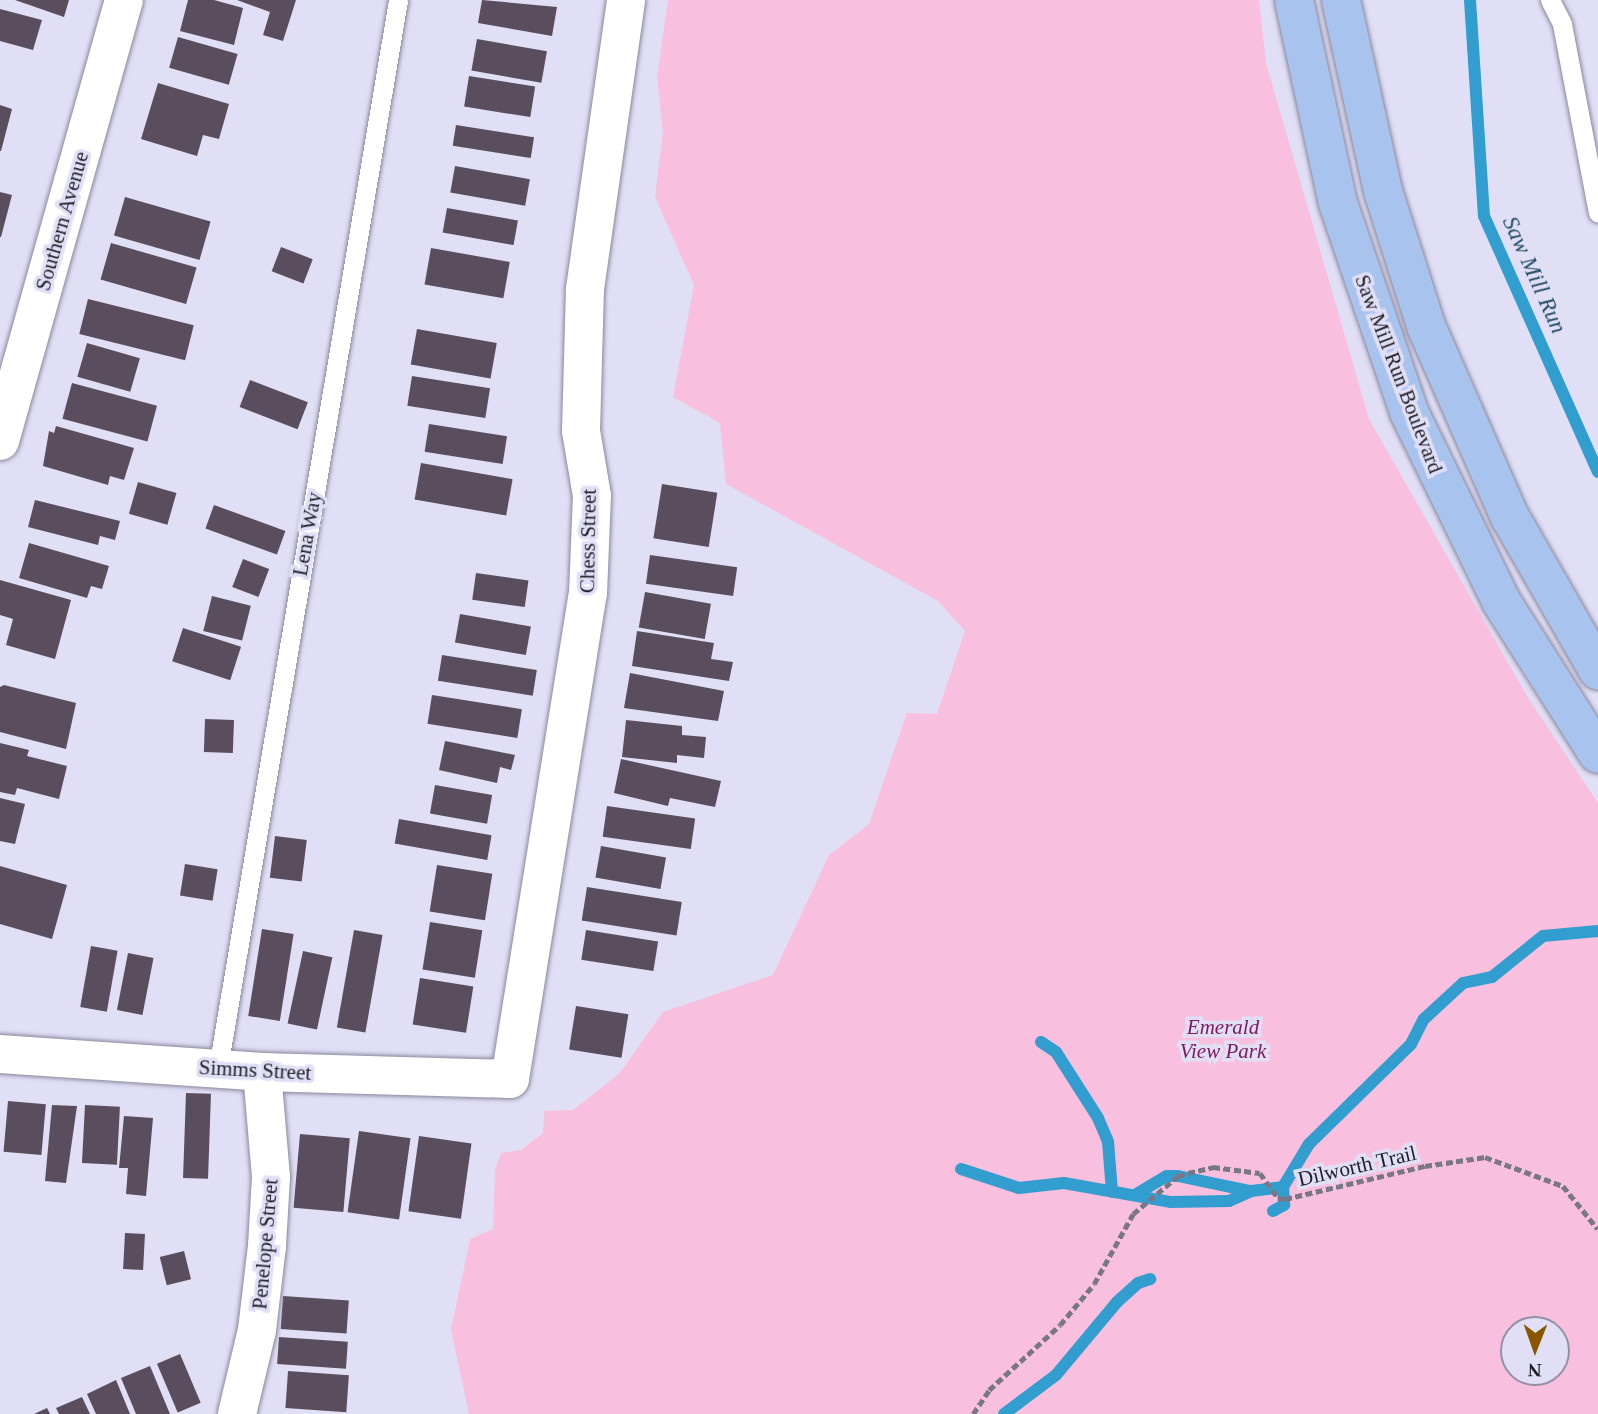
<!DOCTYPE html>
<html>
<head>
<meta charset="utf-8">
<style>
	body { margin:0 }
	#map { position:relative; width:1598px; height:1414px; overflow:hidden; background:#e1dff6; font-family:Georgia,serif }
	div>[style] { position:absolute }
	.green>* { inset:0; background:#f9bfde }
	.stream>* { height:12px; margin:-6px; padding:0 6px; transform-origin:6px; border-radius:6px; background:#329ed0 }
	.building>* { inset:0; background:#5a4e5e; transform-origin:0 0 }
	.path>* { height:4.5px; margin-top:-2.25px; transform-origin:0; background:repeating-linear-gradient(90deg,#797786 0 7px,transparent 0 10.5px) }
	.roads { filter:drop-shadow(0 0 2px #89879c) drop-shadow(0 0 2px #89879c) }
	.lane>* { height:19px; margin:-9.5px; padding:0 9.5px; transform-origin:9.5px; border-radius:9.5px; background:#fff }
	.street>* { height:38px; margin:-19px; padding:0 19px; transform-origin:19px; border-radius:19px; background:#fff }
	.secondary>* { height:38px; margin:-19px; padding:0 19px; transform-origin:19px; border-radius:19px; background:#fff }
	.highway>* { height:38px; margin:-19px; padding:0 19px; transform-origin:19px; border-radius:19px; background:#a9c3ef }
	span { translate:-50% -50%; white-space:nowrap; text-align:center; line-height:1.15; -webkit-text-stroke:7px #e1dff6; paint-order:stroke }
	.street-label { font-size:21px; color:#1f1e26 }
	.park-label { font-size:21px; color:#7e195b; font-style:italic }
	.water-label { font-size:23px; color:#214c62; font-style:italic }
	.north { position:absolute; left:1500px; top:1316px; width:70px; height:70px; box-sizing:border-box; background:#e1dff6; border:2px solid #9392a3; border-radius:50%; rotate:181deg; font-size:19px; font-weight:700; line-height:28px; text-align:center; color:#1f1e26 }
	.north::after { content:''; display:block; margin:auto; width:24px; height:32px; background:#895600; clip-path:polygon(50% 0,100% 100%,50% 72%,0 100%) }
</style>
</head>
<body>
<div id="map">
	<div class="green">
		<i style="clip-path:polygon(evenodd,668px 0,1259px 0,1266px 63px,1369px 419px,1527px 696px,1598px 803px,1598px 1414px,469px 1414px,451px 1330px,470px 1239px,493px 1229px,495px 1170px,501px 1153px,521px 1150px,543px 1133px,544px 1111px,573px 1110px,619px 1074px,663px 1012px,773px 975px,829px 855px,869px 824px,907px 713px,937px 714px,965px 631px,938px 601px,726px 484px,720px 423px,673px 397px,694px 285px,655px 197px,663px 132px,657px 77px,668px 0,1514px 1330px,1556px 1330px,1556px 1372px,1514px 1372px,1514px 1330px)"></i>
	</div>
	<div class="stream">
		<i style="left:1470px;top:0;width:216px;rotate:86.3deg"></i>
		<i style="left:1484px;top:216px;width:280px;rotate:66deg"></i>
		<i style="left:1041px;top:1042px;width:18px;rotate:34deg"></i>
		<i style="left:1056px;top:1052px;width:78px;rotate:57.5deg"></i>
		<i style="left:1098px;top:1118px;width:26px;rotate:67deg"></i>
		<i style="left:1108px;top:1142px;width:50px;rotate:85.4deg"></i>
		<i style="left:961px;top:1169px;width:61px;rotate:18.1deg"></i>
		<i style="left:1019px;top:1188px;width:45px;rotate:-6.3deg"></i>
		<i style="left:1064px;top:1183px;width:109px;rotate:10.1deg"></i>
		<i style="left:1171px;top:1202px;width:58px;rotate:-1deg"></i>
		<i style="left:1229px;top:1201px;width:24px;rotate:-24deg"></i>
		<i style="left:1251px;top:1191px;width:32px;rotate:-7deg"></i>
		<i style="left:1283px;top:1187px;width:50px;rotate:-58.8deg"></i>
		<i style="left:1309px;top:1144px;width:143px;rotate:-44.4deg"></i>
		<i style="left:1411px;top:1044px;width:28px;rotate:-63deg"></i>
		<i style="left:1424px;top:1019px;width:53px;rotate:-42.7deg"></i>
		<i style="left:1463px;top:983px;width:30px;rotate:-12deg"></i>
		<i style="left:1492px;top:977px;width:65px;rotate:-38.8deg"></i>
		<i style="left:1543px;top:936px;width:55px;rotate:-5.2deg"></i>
		<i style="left:1135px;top:1195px;width:37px;rotate:-31deg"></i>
		<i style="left:1167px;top:1176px;width:11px"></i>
		<i style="left:1178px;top:1176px;width:74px;rotate:11.8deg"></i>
		<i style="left:1273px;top:1211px;width:13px;rotate:-29deg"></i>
		<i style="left:1284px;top:1205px;width:18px;rotate:-93deg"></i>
		<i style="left:1004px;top:1414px;width:65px;rotate:-36.9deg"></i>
		<i style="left:1056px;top:1375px;width:95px;rotate:-50.1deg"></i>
		<i style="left:1117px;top:1302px;width:28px;rotate:-42deg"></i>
		<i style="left:1138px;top:1283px;width:13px;rotate:-18deg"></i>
	</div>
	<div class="building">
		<i style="clip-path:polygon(15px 0,69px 0,64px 17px)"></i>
		<i style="clip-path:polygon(188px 0,214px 0,243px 8px,234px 45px,180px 31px)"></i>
		<i style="clip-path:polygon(237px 0,296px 0,283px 41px,263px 35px,270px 12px)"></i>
		<i style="clip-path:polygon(482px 0,557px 7px,552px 36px,478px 23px)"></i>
		<i style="clip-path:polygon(0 9px,42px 20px,33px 50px,0 41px)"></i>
		<i style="left:178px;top:37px;width:62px;height:32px;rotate:16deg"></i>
		<i style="left:477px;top:39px;width:71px;height:32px;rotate:10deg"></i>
		<i style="left:469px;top:76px;width:67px;height:31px;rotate:9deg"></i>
		<i style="clip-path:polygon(158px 83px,229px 104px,219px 139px,203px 135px,197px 156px,141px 139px)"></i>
		<i style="clip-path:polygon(0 105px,12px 109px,1px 151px,0 151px)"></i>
		<i style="left:456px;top:125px;width:79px;height:21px;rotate:9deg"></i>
		<i style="left:455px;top:166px;width:76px;height:27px;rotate:10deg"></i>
		<i style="clip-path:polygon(0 192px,12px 195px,1px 237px,0 237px)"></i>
		<i style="left:125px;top:197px;width:89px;height:40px;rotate:16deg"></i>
		<i style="left:447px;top:208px;width:72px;height:25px;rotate:10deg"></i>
		<i style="left:111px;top:243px;width:89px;height:38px;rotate:16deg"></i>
		<i style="left:281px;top:247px;width:34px;height:26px;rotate:21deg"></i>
		<i style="left:431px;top:248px;width:80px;height:37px;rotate:10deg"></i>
		<i style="left:88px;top:299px;width:109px;height:36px;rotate:14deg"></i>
		<i style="left:417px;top:329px;width:81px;height:36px;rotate:10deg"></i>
		<i style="left:87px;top:343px;width:55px;height:35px;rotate:16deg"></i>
		<i style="left:412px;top:376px;width:79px;height:30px;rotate:9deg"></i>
		<i style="left:250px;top:380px;width:62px;height:29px;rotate:21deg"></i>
		<i style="left:72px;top:383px;width:88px;height:37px;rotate:15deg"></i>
		<i style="left:429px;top:424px;width:79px;height:28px;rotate:9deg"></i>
		<i style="clip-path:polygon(56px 426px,134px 448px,124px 480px,110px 476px,108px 485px,43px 466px,49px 431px,54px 433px)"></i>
		<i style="left:421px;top:463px;width:93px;height:37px;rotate:10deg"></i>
		<i style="left:138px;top:482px;width:40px;height:33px;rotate:16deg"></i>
		<i style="left:662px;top:484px;width:56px;height:55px;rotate:9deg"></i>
		<i style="clip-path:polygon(35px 500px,120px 521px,115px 540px,100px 536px,98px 545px,28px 527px)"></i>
		<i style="left:214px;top:505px;width:76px;height:25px;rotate:20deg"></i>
		<i style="clip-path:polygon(29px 543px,109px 566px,102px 589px,91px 586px,87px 598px,19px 578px)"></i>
		<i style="left:650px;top:555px;width:88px;height:29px;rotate:8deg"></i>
		<i style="left:243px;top:559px;width:28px;height:30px;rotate:21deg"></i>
		<i style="left:476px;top:573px;width:53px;height:27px;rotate:8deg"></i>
		<i style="clip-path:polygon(0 580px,71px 600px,55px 659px,6px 645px,13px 619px,0 615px)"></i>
		<i style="left:645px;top:592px;width:67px;height:36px;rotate:10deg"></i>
		<i style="left:212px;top:596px;width:40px;height:36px;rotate:14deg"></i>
		<i style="left:460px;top:614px;width:72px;height:29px;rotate:10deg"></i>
		<i style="left:183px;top:628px;width:61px;height:35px;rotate:18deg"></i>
		<i style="clip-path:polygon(637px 631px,714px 643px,711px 659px,733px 662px,729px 681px,632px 666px)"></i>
		<i style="left:442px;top:655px;width:96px;height:26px;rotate:9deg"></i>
		<i style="clip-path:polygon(630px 673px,724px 691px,718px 721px,624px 708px)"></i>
		<i style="clip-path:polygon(4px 685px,76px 703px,66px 749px,0 732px,0 687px)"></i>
		<i style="left:432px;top:695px;width:91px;height:29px;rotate:9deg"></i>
		<i style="left:205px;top:719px;width:29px;height:33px;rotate:2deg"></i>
		<i style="clip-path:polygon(626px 720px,682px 726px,682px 735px,706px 737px,704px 758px,677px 755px,677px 763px,622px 757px)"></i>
		<i style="clip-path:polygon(445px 741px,515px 755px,511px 770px,500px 767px,497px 783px,439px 770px)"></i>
		<i style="clip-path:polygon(0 743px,29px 750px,27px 756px,67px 766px,59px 799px,17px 788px,15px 795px,0 792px)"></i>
		<i style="clip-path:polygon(621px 759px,721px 781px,715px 807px,670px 798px,668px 806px,614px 793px)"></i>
		<i style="left:435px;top:785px;width:58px;height:29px;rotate:10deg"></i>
		<i style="clip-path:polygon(0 798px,25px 804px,15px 844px,0 841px)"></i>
		<i style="left:607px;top:806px;width:89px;height:31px;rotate:8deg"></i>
		<i style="left:399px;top:819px;width:94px;height:25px;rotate:10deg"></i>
		<i style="left:275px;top:836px;width:32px;height:42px;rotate:7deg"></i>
		<i style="left:601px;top:846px;width:66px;height:32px;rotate:10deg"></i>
		<i style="left:185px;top:864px;width:33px;height:32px;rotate:9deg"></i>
		<i style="left:437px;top:865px;width:56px;height:47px;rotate:9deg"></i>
		<i style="clip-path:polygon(0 866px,67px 885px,52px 939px,0 924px)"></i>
		<i style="left:587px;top:887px;width:96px;height:34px;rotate:9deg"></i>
		<i style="left:430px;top:922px;width:53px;height:48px;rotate:9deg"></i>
		<i style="left:262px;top:929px;width:32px;height:88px;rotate:9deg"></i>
		<i style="left:354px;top:930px;width:29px;height:99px;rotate:10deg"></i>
		<i style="left:586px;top:930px;width:73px;height:30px;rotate:9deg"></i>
		<i style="left:91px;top:946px;width:27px;height:62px;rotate:10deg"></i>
		<i style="left:303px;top:951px;width:30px;height:74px;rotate:12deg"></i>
		<i style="left:128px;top:953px;width:26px;height:58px;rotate:11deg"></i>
		<i style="left:420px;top:978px;width:54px;height:47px;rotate:9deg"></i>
		<i style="left:576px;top:1006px;width:53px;height:44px;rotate:9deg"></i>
		<i style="left:186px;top:1093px;width:25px;height:85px;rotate:2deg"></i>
		<i style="left:8px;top:1101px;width:38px;height:51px;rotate:5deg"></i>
		<i style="clip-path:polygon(52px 1105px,77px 1106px,66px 1183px,45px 1181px)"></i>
		<i style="left:85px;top:1105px;width:35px;height:58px;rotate:3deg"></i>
		<i style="clip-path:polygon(124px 1116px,153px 1118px,146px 1196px,126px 1194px,128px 1168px,119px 1168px)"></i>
		<i style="left:359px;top:1131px;width:52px;height:82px;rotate:8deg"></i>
		<i style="left:300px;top:1134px;width:50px;height:74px;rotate:5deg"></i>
		<i style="left:419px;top:1136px;width:53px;height:76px;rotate:8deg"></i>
		<i style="left:125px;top:1233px;width:20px;height:36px;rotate:3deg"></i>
		<i style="left:184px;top:1251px;width:29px;height:25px;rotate:76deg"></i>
		<i style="left:283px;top:1296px;width:66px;height:33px;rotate:4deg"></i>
		<i style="left:279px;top:1337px;width:69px;height:27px;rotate:4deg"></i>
		<i style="left:180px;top:1354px;width:53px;height:25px;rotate:67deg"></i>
		<i style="clip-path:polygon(150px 1366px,170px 1414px,136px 1414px,121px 1378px)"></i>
		<i style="left:288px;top:1371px;width:61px;height:37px;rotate:4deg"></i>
		<i style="clip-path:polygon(116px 1380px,130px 1414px,96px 1414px,87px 1394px)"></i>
		<i style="clip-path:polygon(82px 1397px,90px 1414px,59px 1414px,56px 1408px)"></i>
		<i style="clip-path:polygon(47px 1408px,50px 1414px,34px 1414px)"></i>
	</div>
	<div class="path">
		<i style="left:973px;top:1414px;width:29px;rotate:-56deg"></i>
		<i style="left:989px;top:1390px;width:96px;rotate:-42.5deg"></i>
		<i style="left:1060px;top:1325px;width:53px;rotate:-50.3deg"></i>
		<i style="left:1094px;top:1284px;width:80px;rotate:-60.9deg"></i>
		<i style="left:1133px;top:1214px;width:59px;rotate:-40.2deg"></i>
		<i style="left:1178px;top:1176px;width:10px;rotate:-17deg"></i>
		<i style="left:1188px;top:1173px;width:26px;rotate:-13deg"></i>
		<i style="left:1213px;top:1167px;width:47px;rotate:7.3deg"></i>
		<i style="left:1260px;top:1173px;width:31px;rotate:54deg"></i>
		<i style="left:1278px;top:1198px;width:7px;rotate:8deg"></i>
		<i style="left:1285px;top:1199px;width:144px;rotate:-13.3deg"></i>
		<i style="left:1425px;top:1166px;width:61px;rotate:-8.5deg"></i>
		<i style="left:1485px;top:1157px;width:83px;rotate:20.4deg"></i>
		<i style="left:1563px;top:1186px;width:55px;rotate:50.9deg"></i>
	</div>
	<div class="roads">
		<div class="lane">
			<i style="left:1550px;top:0;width:27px;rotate:63deg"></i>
			<i style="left:1562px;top:24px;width:192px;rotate:79.2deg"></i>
			<i style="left:218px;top:1068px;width:1083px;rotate:-80.43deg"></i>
		</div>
		<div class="street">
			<i style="left:0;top:1054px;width:263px;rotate:3.9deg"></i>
			<i style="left:262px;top:1072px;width:248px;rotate:1.6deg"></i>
			<i style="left:510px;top:1079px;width:491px;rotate:-80.9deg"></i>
			<i style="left:588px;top:594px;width:98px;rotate:-87.7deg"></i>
			<i style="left:592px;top:496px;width:66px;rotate:-99.6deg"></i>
			<i style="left:581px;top:431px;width:142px;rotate:-88.4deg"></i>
			<i style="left:585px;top:289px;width:292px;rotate:-81.9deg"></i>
			<i style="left:237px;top:1414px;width:86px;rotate:-76.6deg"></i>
			<i style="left:257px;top:1330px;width:85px;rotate:-83.2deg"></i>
			<i style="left:267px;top:1246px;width:69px;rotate:-86.7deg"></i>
			<i style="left:271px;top:1177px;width:105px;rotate:-94.9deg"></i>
		</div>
		<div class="secondary">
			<i style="left:0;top:441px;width:458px;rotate:-74.3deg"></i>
		</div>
		<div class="highway">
			<i style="left:1294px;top:0;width:208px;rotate:77.8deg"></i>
			<i style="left:1338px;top:203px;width:221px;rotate:71.2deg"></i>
			<i style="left:1409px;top:412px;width:210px;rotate:64deg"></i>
			<i style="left:1501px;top:601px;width:181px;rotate:57.6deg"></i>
			<i style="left:1341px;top:0;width:196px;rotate:77.6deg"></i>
			<i style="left:1383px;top:191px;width:142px;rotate:72.3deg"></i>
			<i style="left:1426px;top:326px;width:209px;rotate:66.3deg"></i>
			<i style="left:1510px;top:517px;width:177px;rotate:60.1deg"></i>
		</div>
	</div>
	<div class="street-label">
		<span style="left:62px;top:221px;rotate:-74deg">Southern Avenue</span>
		<span style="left:1399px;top:374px;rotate:69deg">Saw Mill Run Boulevard</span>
		<span style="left:307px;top:534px;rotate:-80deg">Lena Way</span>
		<span style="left:588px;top:541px;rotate:-89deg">Chess Street</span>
		<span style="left:255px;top:1070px;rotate:3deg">Simms Street</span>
		<span style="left:1357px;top:1166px;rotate:-13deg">Dilworth Trail</span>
		<span style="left:265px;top:1244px;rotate:-85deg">Penelope Street</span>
	</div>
	<div class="park-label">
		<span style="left:1223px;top:1039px">Emerald<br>View Park</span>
	</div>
	<div class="water-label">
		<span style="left:1534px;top:275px;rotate:66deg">Saw Mill Run</span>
	</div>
	<div class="north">N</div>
</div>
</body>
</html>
